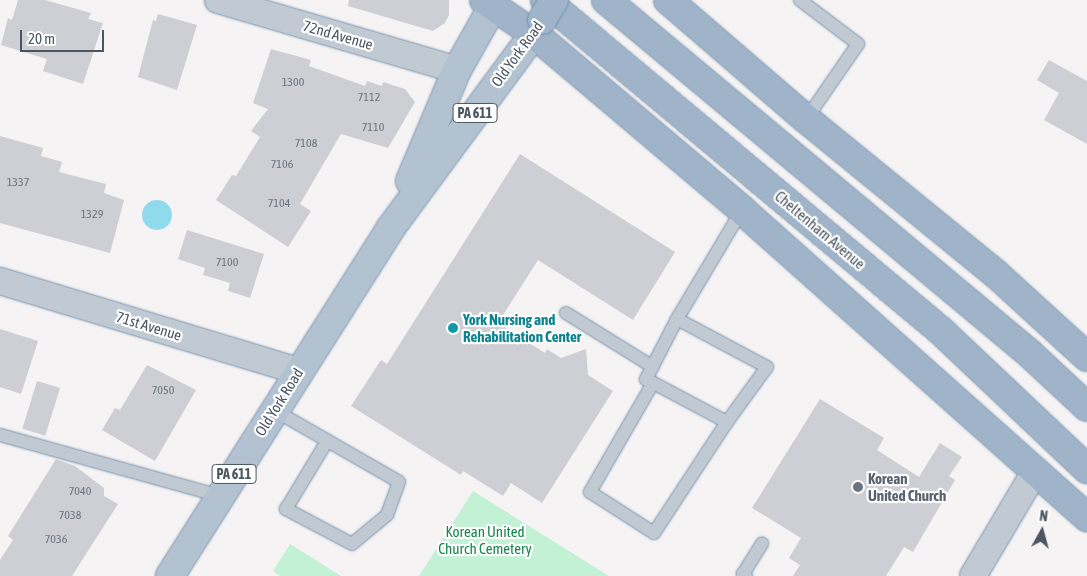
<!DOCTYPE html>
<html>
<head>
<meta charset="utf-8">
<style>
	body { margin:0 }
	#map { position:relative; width:1087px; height:576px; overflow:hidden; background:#f5f3f3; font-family:"Asap Condensed",sans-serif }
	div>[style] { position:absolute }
	.green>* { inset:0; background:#c3f1d5 }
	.water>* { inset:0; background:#90daee }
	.round { border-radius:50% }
	.building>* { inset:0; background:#cdcfd5; transform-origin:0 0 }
	.roads { filter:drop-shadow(0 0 1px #7690ad) drop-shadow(0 0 1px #7690ad) }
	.service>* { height:12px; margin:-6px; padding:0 6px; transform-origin:6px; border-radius:6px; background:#c1cad2 }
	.minor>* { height:26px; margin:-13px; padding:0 13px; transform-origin:13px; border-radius:13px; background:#c1cad2 }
	.primary>* { height:28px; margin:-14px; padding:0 14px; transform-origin:14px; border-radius:14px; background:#b3c2d1 }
	.trunk>* { height:28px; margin:-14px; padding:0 14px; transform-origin:14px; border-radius:14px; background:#9fb4c9 }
	.bridges { filter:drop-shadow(0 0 1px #7690ad) drop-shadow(0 0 1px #7690ad) }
	.trunk-bridge>* { height:28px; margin:-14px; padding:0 14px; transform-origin:14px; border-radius:14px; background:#9fb4c9 }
	.dots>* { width:14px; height:14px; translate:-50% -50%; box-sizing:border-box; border:2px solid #fff; border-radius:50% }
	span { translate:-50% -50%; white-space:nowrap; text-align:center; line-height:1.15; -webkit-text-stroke:4.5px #fff; paint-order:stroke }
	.number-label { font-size:12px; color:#6b747e }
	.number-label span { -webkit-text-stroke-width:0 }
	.shield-label span { padding:1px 4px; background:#fff; border:1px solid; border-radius:4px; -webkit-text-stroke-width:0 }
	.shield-label { font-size:14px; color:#4a5661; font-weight:700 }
	.street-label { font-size:15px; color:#4a5661 }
	.culture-label { font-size:15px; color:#0d838f; font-weight:700 }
	.left { translate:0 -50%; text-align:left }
	.worship-label { font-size:15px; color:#5b616d; font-weight:700 }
	.park-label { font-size:15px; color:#17864f }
	.north { position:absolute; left:1017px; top:506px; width:50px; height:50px; -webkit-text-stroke:4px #fff; paint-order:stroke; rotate:7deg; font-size:14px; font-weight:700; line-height:20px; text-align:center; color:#4a5661 }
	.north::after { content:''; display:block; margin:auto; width:18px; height:22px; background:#4a5661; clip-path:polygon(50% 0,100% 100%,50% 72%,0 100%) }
	.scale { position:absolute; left:20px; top:30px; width:84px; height:22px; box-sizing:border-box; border:2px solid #4a5661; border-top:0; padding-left:6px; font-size:15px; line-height:18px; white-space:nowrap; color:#4a5661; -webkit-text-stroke:4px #fff; paint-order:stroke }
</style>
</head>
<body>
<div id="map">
	<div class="green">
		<i style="clip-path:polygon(473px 491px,609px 576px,419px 576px)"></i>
		<i style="clip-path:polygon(290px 544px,341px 576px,280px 576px,273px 571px)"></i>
	</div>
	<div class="water">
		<i class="round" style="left:142px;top:200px;width:30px;height:30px"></i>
	</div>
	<div class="building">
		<i style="clip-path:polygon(18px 0,45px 0,91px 13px,88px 19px,103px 23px,83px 84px,43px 71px,47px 59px,1px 45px,8px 18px,12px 20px)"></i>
		<i style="clip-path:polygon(349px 0,449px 0,449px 15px,445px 23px,433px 31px,348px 6px)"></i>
		<i style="clip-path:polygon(158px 14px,197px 25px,177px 90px,138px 77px,153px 20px,156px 21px)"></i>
		<i style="clip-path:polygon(271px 49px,311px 60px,309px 66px,365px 86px,367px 81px,382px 86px,383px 82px,405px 89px,415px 102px,388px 148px,341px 134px,300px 204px,311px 211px,288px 247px,216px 200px,232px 175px,236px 176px,260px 137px,251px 131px,268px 109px,253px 103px)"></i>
		<i style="clip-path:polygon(1049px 60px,1087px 81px,1087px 144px,1044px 120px,1059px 93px,1037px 80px)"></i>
		<i style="clip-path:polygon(0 136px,43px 148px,41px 156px,62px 162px,59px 172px,106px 184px,104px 193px,124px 200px,110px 253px,0 223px)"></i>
		<i style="clip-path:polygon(520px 154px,675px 252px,633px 320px,538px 260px,498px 323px,545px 353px,547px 349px,561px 358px,586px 349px,588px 375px,613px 391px,542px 503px,511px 483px,503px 496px,463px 471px,461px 475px,351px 406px,381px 360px,387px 364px)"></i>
		<i style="clip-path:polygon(187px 230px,264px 254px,250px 298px,228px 291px,230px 283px,203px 275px,205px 268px,178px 259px)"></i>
		<i style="clip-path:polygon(0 329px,38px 341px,21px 394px,0 387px)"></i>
		<i style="clip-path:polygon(147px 365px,196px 390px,155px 461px,102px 430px,115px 408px,120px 410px)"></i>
		<i style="left:37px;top:381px;width:24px;height:50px;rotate:17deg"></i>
		<i style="clip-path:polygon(820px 399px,884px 438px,877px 450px,919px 477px,940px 443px,962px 457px,949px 476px,955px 480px,913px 552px,904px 547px,886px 576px,793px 576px,800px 565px,789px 558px,801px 538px,752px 508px)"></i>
		<i style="clip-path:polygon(56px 459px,75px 466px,104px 488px,104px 496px,118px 504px,72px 576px,0 576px,0 560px,13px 540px,8px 536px)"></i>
	</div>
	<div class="roads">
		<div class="service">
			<i style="left:800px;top:0;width:73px;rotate:37.2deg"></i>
			<i style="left:858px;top:44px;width:91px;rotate:124.7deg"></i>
			<i style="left:566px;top:313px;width:102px;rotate:31.8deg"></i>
			<i style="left:677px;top:319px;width:68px;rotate:117.3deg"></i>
			<i style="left:646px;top:379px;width:92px;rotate:28deg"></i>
			<i style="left:727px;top:422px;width:68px;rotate:-54deg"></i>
			<i style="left:767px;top:367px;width:102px;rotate:-151.9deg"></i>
			<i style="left:677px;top:319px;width:127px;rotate:-59.2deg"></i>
			<i style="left:653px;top:383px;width:126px;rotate:120deg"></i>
			<i style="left:590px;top:492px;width:76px;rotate:32.6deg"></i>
			<i style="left:654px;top:533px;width:133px;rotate:-56.7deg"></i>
			<i style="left:274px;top:410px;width:144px;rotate:29.9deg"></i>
			<i style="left:399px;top:482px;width:35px;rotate:110deg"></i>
			<i style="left:387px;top:515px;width:45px;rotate:140.4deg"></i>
			<i style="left:352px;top:544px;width:75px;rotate:-152.1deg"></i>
			<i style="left:286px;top:509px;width:77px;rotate:-58.8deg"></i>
			<i style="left:0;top:435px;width:228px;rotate:15.5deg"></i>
			<i style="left:746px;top:576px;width:4px;rotate:-146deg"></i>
			<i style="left:743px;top:574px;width:36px;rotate:-58deg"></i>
		</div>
		<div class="minor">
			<i style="left:218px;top:0;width:249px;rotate:16.3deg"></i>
			<i style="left:0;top:281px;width:311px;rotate:16.8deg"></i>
			<i style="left:973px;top:576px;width:123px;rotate:-59.3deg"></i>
		</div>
		<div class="primary">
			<i style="left:410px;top:181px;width:121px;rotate:-67.1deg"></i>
			<i style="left:457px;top:70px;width:71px;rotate:-60.6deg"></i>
			<i style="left:170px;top:576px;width:411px;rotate:-57.6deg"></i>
			<i style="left:390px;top:229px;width:242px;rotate:-53.6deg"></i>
		</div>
		<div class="trunk">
			<i style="left:484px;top:0;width:60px;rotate:34.2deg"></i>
			<i style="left:534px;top:34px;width:272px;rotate:40.2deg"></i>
			<i style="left:742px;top:210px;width:462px;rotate:41.7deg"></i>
			<i style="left:545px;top:0;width:516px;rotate:39.89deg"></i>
			<i style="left:941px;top:331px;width:201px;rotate:43.4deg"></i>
			<i style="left:606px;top:0;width:551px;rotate:39.85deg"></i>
			<i style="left:1029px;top:353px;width:79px;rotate:43deg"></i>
			<i style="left:668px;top:0;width:182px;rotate:40.8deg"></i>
			<i style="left:806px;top:119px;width:245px;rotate:39.2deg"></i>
			<i style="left:996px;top:274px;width:123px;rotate:42.4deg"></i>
		</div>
	</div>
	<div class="bridges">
		<div class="trunk-bridge">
			<i style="left:542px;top:20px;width:23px;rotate:-59deg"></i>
		</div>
	</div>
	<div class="dots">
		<i style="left:453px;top:328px;background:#0f9aa8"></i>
		<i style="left:858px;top:487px;background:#6b7280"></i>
	</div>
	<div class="number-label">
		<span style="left:293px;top:83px">1300</span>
		<span style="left:369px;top:98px">7112</span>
		<span style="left:373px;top:128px">7110</span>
		<span style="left:306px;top:144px">7108</span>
		<span style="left:282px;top:165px">7106</span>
		<span style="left:18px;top:183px">1337</span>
		<span style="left:279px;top:204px">7104</span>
		<span style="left:92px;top:215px">1329</span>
		<span style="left:227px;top:263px">7100</span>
		<span style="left:163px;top:391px">7050</span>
		<span style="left:80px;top:492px">7040</span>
		<span style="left:70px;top:516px">7038</span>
		<span style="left:56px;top:540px">7036</span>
	</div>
	<div class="shield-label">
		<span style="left:475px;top:113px">PA 611</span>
		<span style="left:234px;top:474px">PA 611</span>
	</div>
	<div class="street-label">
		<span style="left:338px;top:35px;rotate:16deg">72nd Avenue</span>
		<span style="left:517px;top:54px;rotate:-54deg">Old York Road</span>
		<span style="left:820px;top:230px;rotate:40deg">Cheltenham Avenue</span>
		<span style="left:149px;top:326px;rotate:17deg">71st Avenue</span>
		<span style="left:279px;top:402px;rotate:-58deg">Old York Road</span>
	</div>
	<div class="culture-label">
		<span class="left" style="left:463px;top:328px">York Nursing and<br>Rehabilitation Center</span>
	</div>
	<div class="worship-label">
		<span class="left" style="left:868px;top:487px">Korean<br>United Church</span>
	</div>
	<div class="park-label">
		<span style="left:485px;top:540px">Korean United<br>Church Cemetery</span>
	</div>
	<div class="north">N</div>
	<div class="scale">20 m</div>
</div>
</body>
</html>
